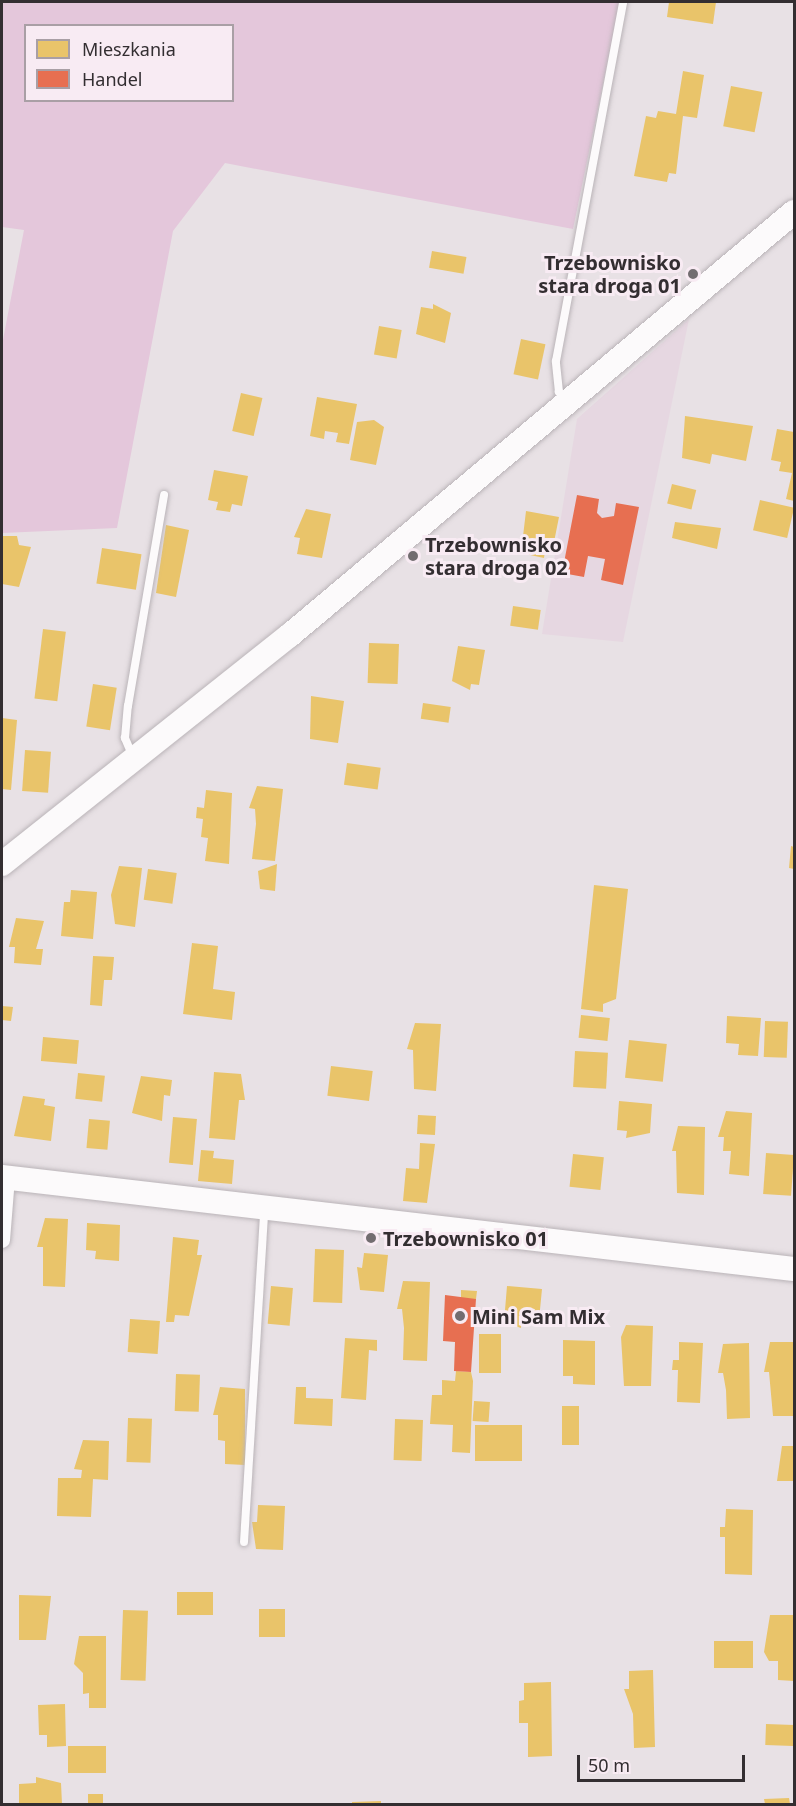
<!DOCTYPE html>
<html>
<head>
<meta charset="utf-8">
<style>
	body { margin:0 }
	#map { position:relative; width:796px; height:1806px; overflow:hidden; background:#e8e1e5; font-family:"Noto Sans",sans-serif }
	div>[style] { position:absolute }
	.built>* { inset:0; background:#e6d7e1 }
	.green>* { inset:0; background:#e4c7db }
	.homes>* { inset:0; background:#e9c46a; transform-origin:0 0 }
	.shops>* { inset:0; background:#e76f51 }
	.roads { filter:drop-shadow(0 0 2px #bab4b8) drop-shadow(0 0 2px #bab4b8) }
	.lane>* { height:8px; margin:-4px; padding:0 4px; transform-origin:4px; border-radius:4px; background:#fcfafb }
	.street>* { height:16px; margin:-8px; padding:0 8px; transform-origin:8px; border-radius:8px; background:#fcfafb }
	.secondary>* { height:24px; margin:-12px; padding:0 12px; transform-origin:12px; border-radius:12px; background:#fcfafb }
	.dots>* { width:16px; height:16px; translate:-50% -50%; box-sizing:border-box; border:3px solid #f8ebf3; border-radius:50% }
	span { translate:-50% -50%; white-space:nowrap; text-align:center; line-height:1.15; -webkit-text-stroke:6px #f8ebf3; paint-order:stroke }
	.poi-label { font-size:20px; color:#332e31; font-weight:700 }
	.right { translate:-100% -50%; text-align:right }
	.left { translate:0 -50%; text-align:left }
	.frame { position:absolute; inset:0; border:3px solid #332e31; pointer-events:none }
	.legend { position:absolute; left:24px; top:24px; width:210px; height:78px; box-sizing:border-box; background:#f8ebf3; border:2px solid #a99fa5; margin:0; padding:8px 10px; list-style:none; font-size:18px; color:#332e31 }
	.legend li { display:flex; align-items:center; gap:12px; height:30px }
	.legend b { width:30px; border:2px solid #a99fa5 }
	.scale { position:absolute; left:577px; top:1755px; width:168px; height:27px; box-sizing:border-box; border:3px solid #332e31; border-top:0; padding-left:8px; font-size:18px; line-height:21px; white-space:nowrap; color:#332e31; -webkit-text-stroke:4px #f8ebf3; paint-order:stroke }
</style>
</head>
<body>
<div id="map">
	<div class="built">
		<i style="clip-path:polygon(689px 319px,623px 642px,542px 634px,577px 419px)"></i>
	</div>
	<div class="green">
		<i style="clip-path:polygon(evenodd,2px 2px,620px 2px,573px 229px,225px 163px,173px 231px,117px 528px,2px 533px,2px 345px,24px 230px,2px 227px,2px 2px,26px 26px,232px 26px,232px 100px,26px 100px,26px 26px)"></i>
	</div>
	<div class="homes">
		<i style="clip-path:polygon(669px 2px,716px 2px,713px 24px,667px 17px)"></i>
		<i style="clip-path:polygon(683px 71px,704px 75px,697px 118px,683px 116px,676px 174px,669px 173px,667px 182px,634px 176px,646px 116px,656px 118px,658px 111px,676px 114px)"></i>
		<i style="left:731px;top:86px;width:32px;height:41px;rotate:11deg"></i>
		<i style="left:432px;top:251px;width:35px;height:17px;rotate:10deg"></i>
		<i style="clip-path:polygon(433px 304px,451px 313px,445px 343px,416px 334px,421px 307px,433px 309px)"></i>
		<i style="left:379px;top:326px;width:23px;height:29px;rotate:10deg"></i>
		<i style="left:521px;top:339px;width:25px;height:36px;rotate:12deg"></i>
		<i style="left:241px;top:393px;width:22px;height:39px;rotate:13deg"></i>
		<i style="clip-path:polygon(317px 397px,357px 404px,349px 444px,336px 442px,338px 433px,325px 431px,324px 439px,310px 436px)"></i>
		<i style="clip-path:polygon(685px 416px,753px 426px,746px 461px,712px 454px,710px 464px,682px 458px)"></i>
		<i style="clip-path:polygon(374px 420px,384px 427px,376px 465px,350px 460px,357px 422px)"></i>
		<i style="clip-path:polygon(777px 429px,794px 432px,794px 501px,786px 499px,792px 473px,779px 471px,781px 462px,771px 460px)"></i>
		<i style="clip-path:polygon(214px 470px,248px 476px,242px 506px,232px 504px,230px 512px,216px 510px,218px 502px,208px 500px)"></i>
		<i style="left:672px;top:484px;width:25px;height:20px;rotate:14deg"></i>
		<i style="left:760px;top:500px;width:35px;height:31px;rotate:13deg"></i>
		<i style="clip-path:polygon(306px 509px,331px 514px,322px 558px,297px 554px,300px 538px,294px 537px)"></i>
		<i style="clip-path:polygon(526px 511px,559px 517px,552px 552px,545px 551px,544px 558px,521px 553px)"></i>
		<i style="clip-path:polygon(675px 522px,721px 528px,717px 549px,672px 538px)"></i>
		<i style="clip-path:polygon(166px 525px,189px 530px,176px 597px,156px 593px)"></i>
		<i style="clip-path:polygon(2px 536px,17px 536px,19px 545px,31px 547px,19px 587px,2px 584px)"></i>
		<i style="left:102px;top:548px;width:40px;height:36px;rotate:9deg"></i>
		<i style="left:513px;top:606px;width:28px;height:20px;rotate:8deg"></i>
		<i style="left:43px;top:629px;width:23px;height:70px;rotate:7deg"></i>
		<i style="left:369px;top:643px;width:30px;height:40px;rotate:2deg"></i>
		<i style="clip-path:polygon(458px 646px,485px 650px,479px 685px,471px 684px,470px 690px,452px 681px)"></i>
		<i style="left:93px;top:684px;width:24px;height:43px;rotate:9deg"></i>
		<i style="clip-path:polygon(311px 696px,344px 701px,338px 743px,310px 739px)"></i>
		<i style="left:423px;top:703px;width:28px;height:16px;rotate:8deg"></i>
		<i style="clip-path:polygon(2px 718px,17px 720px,11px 790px,2px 789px)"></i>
		<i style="left:25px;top:750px;width:26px;height:41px;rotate:4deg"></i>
		<i style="left:347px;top:763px;width:34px;height:22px;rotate:8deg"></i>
		<i style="clip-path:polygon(257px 786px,283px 789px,275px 861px,252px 859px,256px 824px,255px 809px,249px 808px)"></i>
		<i style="clip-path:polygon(206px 790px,232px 793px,229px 864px,205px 861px,208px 838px,201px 837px,203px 819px,196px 818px,197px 807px,204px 808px)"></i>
		<i style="clip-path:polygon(791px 846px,794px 847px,794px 869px,789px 868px)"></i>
		<i style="clip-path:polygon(277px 864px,275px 891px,260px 889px,258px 871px)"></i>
		<i style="clip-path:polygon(119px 866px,142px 868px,135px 927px,115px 924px,111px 895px)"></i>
		<i style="left:148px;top:869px;width:29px;height:31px;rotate:8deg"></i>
		<i style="clip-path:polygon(594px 885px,628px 889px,616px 999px,603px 1004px,603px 1012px,581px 1009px)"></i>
		<i style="clip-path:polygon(71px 890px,97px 892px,93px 939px,61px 936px,64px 902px,70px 902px)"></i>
		<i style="clip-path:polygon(16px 918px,44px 921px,36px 949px,43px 949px,41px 965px,14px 963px,15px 947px,9px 947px)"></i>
		<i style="clip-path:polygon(192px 943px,218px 946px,213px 989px,235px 992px,232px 1020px,183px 1014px)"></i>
		<i style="clip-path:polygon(93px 956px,114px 957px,112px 980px,104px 980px,102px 1006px,90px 1005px)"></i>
		<i style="clip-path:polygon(2px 1006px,13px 1007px,11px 1021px,2px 1020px)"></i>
		<i style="left:581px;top:1015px;width:29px;height:23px;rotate:6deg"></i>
		<i style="clip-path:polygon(727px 1016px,761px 1018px,758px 1056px,738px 1055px,739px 1044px,726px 1043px)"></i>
		<i style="left:765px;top:1021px;width:23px;height:36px;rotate:2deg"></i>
		<i style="clip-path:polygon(415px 1023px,441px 1024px,436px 1091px,414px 1089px,413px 1050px,407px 1049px)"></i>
		<i style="left:43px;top:1037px;width:36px;height:24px;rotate:5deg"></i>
		<i style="left:629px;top:1040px;width:38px;height:38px;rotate:6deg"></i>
		<i style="left:575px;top:1051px;width:33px;height:36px;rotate:3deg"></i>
		<i style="left:331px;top:1066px;width:42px;height:30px;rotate:7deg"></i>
		<i style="clip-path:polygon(214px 1072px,241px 1074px,245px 1100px,239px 1100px,235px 1140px,209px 1138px)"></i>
		<i style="left:78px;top:1073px;width:27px;height:26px;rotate:6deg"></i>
		<i style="clip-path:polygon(141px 1076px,172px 1080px,170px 1096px,164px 1095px,162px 1121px,132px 1113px)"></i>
		<i style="clip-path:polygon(23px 1096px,45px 1099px,44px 1105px,55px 1107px,51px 1141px,14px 1136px)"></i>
		<i style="clip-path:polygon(619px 1101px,652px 1104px,650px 1133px,626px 1138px,627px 1131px,617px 1130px)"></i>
		<i style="clip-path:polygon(726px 1111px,752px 1113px,749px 1176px,729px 1174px,731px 1151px,723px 1151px,724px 1137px,718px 1137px)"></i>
		<i style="left:418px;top:1115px;width:18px;height:19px;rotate:3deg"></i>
		<i style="left:173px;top:1117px;width:24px;height:46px;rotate:5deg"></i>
		<i style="left:89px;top:1119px;width:21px;height:29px;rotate:5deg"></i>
		<i style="clip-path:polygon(678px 1126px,705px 1127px,704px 1195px,677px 1193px,676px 1151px,672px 1151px)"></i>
		<i style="clip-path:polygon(420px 1143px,435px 1144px,427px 1203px,403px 1201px,406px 1168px,419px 1169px)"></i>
		<i style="clip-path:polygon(201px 1150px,214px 1151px,213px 1158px,234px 1160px,232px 1184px,198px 1181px)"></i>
		<i style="left:766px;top:1153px;width:28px;height:41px;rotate:4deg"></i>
		<i style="left:573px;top:1154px;width:31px;height:33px;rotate:6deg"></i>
		<i style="clip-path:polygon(45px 1218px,68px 1219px,65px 1287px,43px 1286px,43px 1247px,37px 1247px)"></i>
		<i style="clip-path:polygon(87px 1223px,120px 1225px,119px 1261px,95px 1259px,96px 1251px,86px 1250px)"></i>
		<i style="clip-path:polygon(173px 1237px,199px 1240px,197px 1255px,202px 1255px,189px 1316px,175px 1315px,174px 1322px,166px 1322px)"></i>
		<i style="left:315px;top:1249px;width:29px;height:53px;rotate:2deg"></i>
		<i style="clip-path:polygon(364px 1253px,388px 1255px,384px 1292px,360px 1290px,357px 1267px,362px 1268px)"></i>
		<i style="clip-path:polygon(403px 1281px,430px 1282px,427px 1361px,403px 1360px,404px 1328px,402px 1309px,397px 1309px)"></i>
		<i style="left:271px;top:1286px;width:22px;height:38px;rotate:5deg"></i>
		<i style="clip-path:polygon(507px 1286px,542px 1289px,539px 1320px,521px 1318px,521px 1328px,504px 1322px)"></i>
		<i style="clip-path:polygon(461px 1290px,477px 1291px,476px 1299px,461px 1299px)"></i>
		<i style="left:130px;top:1319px;width:30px;height:33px;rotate:4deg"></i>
		<i style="clip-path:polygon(626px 1325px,653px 1326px,651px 1386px,624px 1386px,621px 1337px)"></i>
		<i style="left:479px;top:1334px;width:22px;height:39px"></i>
		<i style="clip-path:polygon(345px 1338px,377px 1340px,377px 1351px,369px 1350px,366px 1400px,341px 1398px)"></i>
		<i style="clip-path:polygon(563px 1340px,595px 1341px,595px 1385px,573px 1384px,573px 1376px,563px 1376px)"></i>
		<i style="clip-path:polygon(679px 1342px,703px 1343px,700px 1403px,677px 1402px,678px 1370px,672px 1370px,673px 1360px,679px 1360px)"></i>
		<i style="clip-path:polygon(770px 1342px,794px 1342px,794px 1416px,773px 1416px,769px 1372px,764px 1372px)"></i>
		<i style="clip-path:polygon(749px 1343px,750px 1418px,727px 1419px,726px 1390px,723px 1373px,718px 1373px,723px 1344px)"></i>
		<i style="clip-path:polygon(456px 1371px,471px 1372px,473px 1381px,470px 1453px,452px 1452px,453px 1425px,430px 1424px,432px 1395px,442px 1395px,442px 1380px,455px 1381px)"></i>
		<i style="left:176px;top:1374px;width:24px;height:37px;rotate:2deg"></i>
		<i style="clip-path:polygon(220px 1387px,245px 1389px,245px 1465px,225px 1464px,225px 1441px,218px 1440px,218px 1415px,213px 1415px)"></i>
		<i style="clip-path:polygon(296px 1387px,306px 1387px,306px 1398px,333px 1399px,332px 1426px,294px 1424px)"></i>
		<i style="left:474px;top:1401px;width:16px;height:20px;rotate:4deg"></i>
		<i style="left:562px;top:1406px;width:17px;height:39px"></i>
		<i style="left:128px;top:1418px;width:24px;height:44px;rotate:2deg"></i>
		<i style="left:395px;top:1419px;width:28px;height:41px;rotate:2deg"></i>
		<i style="left:475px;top:1425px;width:47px;height:36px"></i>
		<i style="clip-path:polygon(83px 1440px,109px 1441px,108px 1480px,93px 1479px,91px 1517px,57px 1516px,58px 1478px,81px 1478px,82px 1470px,74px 1469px)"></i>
		<i style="clip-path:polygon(782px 1446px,794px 1446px,794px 1481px,777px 1481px)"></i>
		<i style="clip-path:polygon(258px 1505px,285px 1506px,283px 1550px,256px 1549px,252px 1522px,257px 1522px)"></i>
		<i style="clip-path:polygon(726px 1509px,753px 1510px,752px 1575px,725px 1574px,725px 1537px,720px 1537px,720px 1527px,725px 1527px)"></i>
		<i style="left:177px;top:1592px;width:36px;height:23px"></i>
		<i style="clip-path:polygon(19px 1595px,51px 1596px,46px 1640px,19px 1640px)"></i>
		<i style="left:259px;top:1609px;width:26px;height:28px"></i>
		<i style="left:123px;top:1610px;width:25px;height:70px;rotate:2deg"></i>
		<i style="clip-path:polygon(770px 1615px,793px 1615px,794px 1681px,778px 1680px,778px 1661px,769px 1661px,764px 1652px)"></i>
		<i style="clip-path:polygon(79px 1636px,106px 1636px,106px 1708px,89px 1708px,89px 1693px,83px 1694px,83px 1673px,74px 1664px)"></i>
		<i style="left:714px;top:1641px;width:39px;height:27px"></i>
		<i style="clip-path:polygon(653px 1670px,655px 1747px,634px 1748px,633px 1714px,624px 1689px,629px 1689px,629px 1671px)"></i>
		<i style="clip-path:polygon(551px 1682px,552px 1756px,528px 1757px,528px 1723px,519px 1723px,519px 1701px,524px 1700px,524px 1683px)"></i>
		<i style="clip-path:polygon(65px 1704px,66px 1746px,47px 1747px,47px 1735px,39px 1735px,38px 1705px)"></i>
		<i style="left:766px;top:1724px;width:28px;height:21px;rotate:2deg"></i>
		<i style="left:106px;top:1746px;width:27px;height:38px;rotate:90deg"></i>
		<i style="clip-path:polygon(36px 1777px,61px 1783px,62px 1804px,19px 1804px,19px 1784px,36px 1783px)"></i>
		<i style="left:88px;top:1794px;width:15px;height:10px"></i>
		<i style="clip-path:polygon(789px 1798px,790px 1804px,765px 1804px,764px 1799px)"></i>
		<i style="clip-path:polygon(381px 1801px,381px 1804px,352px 1804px,352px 1802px)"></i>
	</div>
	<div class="shops">
		<i style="clip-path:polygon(577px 495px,599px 499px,597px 513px,602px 518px,614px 516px,616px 503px,639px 507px,623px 585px,601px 580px,605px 559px,588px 556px,584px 577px,562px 573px)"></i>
		<i style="clip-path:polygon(445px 1295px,476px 1299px,471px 1372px,454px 1371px,455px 1342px,443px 1341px)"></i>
	</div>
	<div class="roads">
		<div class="lane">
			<i style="left:566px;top:400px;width:11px;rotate:-131deg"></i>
			<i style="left:559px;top:392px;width:31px;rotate:-96deg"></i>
			<i style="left:556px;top:361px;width:365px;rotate:-79.4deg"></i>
			<i style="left:133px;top:757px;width:21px;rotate:-113deg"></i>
			<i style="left:125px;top:738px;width:32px;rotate:-85deg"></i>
			<i style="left:128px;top:706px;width:214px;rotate:-80.3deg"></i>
			<i style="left:244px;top:1542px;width:332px;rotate:-86.5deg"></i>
		</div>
		<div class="street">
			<i style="left:2px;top:1240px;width:62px;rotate:-85.4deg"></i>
		</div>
		<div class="secondary">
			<i style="left:2px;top:864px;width:368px;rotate:-38.5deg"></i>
			<i style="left:290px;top:635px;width:658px;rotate:-40.01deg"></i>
			<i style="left:2px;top:1177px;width:797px;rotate:6.63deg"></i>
		</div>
	</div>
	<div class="dots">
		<i style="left:693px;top:274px;background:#726d70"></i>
		<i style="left:413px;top:556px;background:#726d70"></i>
		<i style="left:371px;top:1238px;background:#726d70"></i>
		<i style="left:460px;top:1316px;background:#726d70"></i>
	</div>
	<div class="poi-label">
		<span class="right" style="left:681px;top:274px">Trzebownisko<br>stara droga 01</span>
		<span class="left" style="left:425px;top:556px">Trzebownisko<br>stara droga 02</span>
		<span class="left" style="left:383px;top:1238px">Trzebownisko 01</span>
		<span class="left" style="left:472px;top:1316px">Mini Sam Mix</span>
	</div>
	<div class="frame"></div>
	<ul class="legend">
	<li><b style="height:16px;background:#e9c46a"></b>Mieszkania</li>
	<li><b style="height:16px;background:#e76f51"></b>Handel</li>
	</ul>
	<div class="scale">50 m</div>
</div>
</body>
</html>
